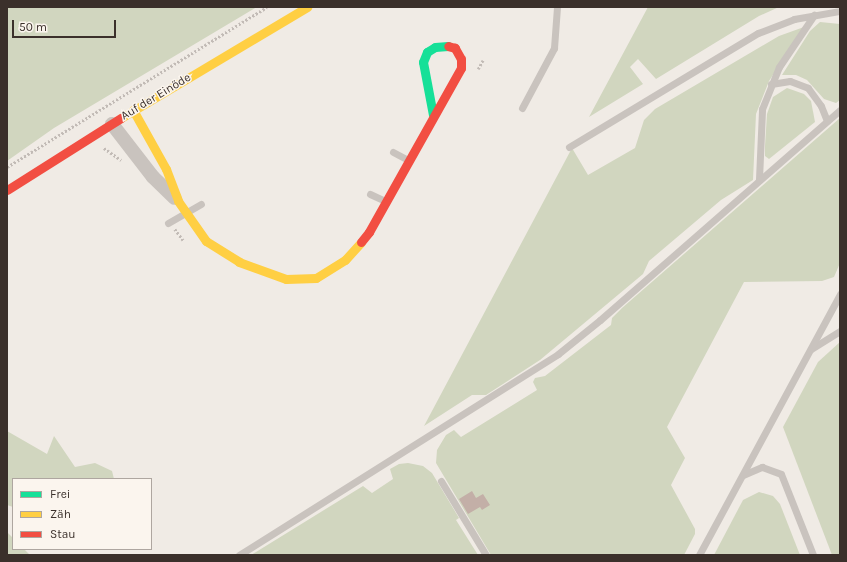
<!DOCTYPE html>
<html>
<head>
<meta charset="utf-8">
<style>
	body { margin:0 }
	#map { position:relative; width:847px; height:562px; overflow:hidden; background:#f0ebe5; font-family:Karla,sans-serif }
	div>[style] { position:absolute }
	.green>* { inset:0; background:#d1d6bf }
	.building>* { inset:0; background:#c3afa7 }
	.path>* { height:2.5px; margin-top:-1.25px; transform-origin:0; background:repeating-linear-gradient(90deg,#c2bbb6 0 2px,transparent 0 4px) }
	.lane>* { height:7px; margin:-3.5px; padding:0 3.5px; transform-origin:3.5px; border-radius:3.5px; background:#c9c3be }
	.street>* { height:14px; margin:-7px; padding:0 7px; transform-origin:7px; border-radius:7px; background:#c9c3be }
	.fast>* { height:9px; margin:-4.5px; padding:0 4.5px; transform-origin:4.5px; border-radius:4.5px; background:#16e098 }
	.slow>* { height:9px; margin:-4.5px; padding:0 4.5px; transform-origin:4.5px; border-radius:4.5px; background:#ffcf43 }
	.jam>* { height:9px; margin:-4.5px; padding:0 4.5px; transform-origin:4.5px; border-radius:4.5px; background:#f24e42 }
	span { translate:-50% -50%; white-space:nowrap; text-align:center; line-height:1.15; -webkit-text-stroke:3px #fbf5ee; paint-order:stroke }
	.street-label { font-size:12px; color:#3b302b }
	.frame { position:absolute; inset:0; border:8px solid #3b302b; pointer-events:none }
	.legend { position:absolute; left:12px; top:478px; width:140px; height:72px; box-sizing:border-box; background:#fbf5ee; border:1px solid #aea6a0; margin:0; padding:5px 7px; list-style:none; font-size:12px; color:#3b302b }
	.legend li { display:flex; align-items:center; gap:8px; height:20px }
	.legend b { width:20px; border:1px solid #aea6a0 }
	.scale { position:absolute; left:12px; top:20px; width:104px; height:18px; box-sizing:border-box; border:2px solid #3b302b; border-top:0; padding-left:5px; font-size:12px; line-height:14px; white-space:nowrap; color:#3b302b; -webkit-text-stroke:3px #fbf5ee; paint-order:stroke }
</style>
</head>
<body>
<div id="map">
	<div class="green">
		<i style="clip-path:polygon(7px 7px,257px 7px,54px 128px,7px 161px)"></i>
		<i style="clip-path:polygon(648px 7px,779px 7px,759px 16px,656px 79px,638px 59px,630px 67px,643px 84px,589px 117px)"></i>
		<i style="clip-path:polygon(820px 22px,840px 24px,840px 100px,836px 103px,824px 99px,807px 80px,796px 75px,782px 75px,810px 31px)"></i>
		<i style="clip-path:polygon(804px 27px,769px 81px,756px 114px,753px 180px,721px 200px,649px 261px,643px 274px,540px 360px,486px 395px,472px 395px,424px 426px,572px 148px,588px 175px,635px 148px,644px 120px,655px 109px,779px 36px)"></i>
		<i style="clip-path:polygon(787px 88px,804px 94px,811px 101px,815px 122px,769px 159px,765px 156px,765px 146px,767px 114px,773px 97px)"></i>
		<i style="clip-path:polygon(840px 118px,840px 263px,834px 277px,822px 281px,744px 282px,667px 427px,685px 458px,671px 485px,695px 529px,695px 534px,684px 555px,491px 555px,436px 463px,437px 450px,446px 435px,454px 430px,461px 437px,537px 390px,533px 382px,535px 378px,545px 376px,611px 325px,612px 318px,622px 308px)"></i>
		<i style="clip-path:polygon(840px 342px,840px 555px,832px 555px,783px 427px,818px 362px)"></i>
		<i style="clip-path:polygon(7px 431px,47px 454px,54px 436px,75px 467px,95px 463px,112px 471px,114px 479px,13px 479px,13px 507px,7px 505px)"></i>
		<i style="clip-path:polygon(408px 463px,423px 466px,432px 473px,459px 518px,456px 520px,478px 555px,251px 555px,363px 486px,372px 493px,393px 479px,390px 469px,399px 464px)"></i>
		<i style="clip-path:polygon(759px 492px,773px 496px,780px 504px,800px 555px,714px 555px,743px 500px)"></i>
		<i style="clip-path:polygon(7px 532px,13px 538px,13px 549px,24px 549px,30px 555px,7px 555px)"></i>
	</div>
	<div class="building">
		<i style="clip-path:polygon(472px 491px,476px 498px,483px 494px,490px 505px,482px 510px,480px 507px,468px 514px,459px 499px)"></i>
	</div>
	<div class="path">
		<i style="left:478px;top:69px;width:10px;rotate:-61deg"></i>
		<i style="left:104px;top:148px;width:21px;rotate:35deg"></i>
		<i style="left:7px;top:167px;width:305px;rotate:-31.6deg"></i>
		<i style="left:175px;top:229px;width:14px;rotate:54deg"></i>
	</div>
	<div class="lane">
		<i style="left:771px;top:84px;width:19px;rotate:-9deg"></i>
		<i style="left:790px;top:81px;width:19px;rotate:21deg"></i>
		<i style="left:808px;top:88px;width:22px;rotate:54deg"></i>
		<i style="left:821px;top:106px;width:16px;rotate:68deg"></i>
		<i style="left:522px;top:108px;width:68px;rotate:-61.9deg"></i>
		<i style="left:554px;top:48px;width:41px;rotate:-85.8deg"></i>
		<i style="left:569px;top:147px;width:221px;rotate:-31.1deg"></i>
		<i style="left:758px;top:33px;width:39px;rotate:-21deg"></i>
		<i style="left:794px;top:19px;width:47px;rotate:-9.9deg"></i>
		<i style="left:393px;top:152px;width:17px;rotate:28deg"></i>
		<i style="left:759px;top:179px;width:70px;rotate:-87.5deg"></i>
		<i style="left:762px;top:109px;width:45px;rotate:-68deg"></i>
		<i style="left:779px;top:67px;width:63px;rotate:-56.1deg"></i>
		<i style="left:370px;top:194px;width:17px;rotate:25deg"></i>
		<i style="left:168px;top:223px;width:38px;rotate:-30deg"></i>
		<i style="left:811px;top:349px;width:34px;rotate:-32deg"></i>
		<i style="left:743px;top:475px;width:21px;rotate:-23deg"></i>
		<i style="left:762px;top:467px;width:20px;rotate:20deg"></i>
		<i style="left:781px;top:474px;width:87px;rotate:68.4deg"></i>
		<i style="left:441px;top:481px;width:87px;rotate:58.7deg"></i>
		<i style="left:239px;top:555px;width:377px;rotate:-32.2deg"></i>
		<i style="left:558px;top:354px;width:54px;rotate:-39deg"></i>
		<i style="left:600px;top:320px;width:319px;rotate:-41.2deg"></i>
		<i style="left:699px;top:555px;width:297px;rotate:-61.6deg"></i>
	</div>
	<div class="street">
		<i style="left:112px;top:124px;width:67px;rotate:52.3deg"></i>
		<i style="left:153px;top:177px;width:30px;rotate:44deg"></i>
	</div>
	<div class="fast">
		<i style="left:433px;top:115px;width:54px;rotate:-100.7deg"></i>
		<i style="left:423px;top:62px;width:11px;rotate:-68deg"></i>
		<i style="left:427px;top:52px;width:9px;rotate:-32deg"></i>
		<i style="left:435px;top:47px;width:13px;rotate:-4deg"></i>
	</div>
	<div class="slow">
		<i style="left:133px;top:110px;width:68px;rotate:60.8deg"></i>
		<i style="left:166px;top:169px;width:34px;rotate:69deg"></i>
		<i style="left:178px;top:201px;width:49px;rotate:55deg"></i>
		<i style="left:206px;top:241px;width:39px;rotate:32deg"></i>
		<i style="left:239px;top:262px;width:50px;rotate:19.9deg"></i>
		<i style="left:286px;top:279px;width:30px;rotate:-2deg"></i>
		<i style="left:316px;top:278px;width:34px;rotate:-32deg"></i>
		<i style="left:345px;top:260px;width:24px;rotate:-48deg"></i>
		<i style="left:121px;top:118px;width:217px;rotate:-30.8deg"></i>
	</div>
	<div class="jam">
		<i style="left:7px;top:190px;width:135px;rotate:-32.3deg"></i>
		<i style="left:361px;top:242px;width:13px;rotate:-51deg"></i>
		<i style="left:369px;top:232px;width:188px;rotate:-60.7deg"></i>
		<i style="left:461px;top:68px;width:9px;rotate:-90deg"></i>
		<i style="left:461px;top:59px;width:13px;rotate:-119deg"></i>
		<i style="left:455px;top:48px;width:7px;rotate:-164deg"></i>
	</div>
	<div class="street-label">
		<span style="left:156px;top:97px;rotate:-31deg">Auf der Einöde</span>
	</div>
	<div class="frame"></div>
	<ul class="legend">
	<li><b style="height:5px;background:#16e098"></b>Frei</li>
	<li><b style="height:5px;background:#ffcf43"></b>Zäh</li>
	<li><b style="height:5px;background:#f24e42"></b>Stau</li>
	</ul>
	<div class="scale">50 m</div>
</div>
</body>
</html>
